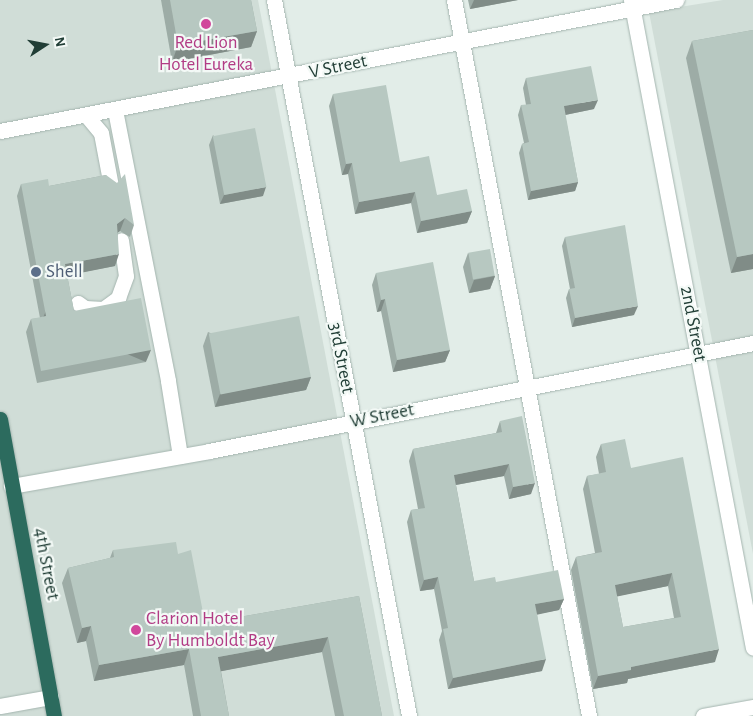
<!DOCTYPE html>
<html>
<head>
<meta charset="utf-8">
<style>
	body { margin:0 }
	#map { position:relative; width:753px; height:716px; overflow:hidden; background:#e2ede8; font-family:"Alegreya Sans",sans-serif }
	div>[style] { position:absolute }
	.built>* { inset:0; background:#d0ddd7 }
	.roads { filter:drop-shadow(0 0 1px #a4b5af) drop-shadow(0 0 1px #a4b5af) }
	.minor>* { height:15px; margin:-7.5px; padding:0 7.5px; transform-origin:7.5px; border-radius:7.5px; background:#fff }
	.highway>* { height:15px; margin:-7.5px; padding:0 7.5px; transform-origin:7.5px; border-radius:7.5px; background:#2c6b5e }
	.wall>* { inset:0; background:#9daca6 }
	.shaded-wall>* { inset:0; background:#808c87; transform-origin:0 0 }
	.building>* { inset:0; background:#b7c8c1; transform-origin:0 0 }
	.dots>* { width:14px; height:14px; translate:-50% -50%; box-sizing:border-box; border:2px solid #f3f9f6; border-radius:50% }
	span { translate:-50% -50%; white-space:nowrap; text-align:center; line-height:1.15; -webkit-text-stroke:4.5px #f3f9f6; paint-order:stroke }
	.hotel-label { font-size:19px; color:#b23c85 }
	.left { translate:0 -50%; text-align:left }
	.street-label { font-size:19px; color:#213e36 }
	.service-label { font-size:19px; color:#4e5e75 }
	.north { position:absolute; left:20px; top:20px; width:50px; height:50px; -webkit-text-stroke:4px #f3f9f6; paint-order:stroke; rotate:79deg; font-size:14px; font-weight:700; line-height:20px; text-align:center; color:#213e36 }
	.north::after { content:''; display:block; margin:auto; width:18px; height:22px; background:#213e36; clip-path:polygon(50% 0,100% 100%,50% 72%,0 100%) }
</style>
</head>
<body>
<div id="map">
	<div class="built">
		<i style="clip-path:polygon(0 0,258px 0,394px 716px,0 716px)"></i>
		<i style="clip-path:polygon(723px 0,753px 0,753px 554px,649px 12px)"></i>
	</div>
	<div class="roads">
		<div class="minor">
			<i style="left:274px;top:0;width:729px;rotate:79.32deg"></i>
			<i style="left:454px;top:0;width:729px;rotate:79.32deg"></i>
			<i style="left:631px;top:0;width:659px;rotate:79.34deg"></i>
			<i style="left:115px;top:110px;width:276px;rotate:78.9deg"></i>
			<i style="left:168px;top:381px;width:76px;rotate:80.9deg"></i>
			<i style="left:86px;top:115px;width:23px;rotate:50deg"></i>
			<i style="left:101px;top:133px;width:54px;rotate:79.3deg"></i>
			<i style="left:0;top:131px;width:689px;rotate:-10.97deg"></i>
			<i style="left:78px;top:303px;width:9px;rotate:36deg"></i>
			<i style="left:85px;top:308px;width:18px;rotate:3deg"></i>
			<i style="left:103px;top:309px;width:19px;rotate:-36deg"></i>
			<i style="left:118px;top:298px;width:23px;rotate:-70deg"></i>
			<i style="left:126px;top:276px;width:36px;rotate:-98deg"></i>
			<i style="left:11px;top:486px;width:201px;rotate:-10deg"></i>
			<i style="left:209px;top:451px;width:555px;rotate:-11.23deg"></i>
			<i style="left:0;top:706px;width:52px;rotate:-10deg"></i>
			<i style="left:703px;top:716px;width:51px;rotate:-10.2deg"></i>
		</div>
		<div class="highway">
			<i style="left:0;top:419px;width:302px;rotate:79.7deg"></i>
		</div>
	</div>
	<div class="wall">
		<i style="clip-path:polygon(161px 0,251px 0,257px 31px,251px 47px,172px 62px)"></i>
		<i style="clip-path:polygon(468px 0,518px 0,470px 9px)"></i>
		<i style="clip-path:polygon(753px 30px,753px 269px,731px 273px,686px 58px,692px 41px)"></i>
		<i style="clip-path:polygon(526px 78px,594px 109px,565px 115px,578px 182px,575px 191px,528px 200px,519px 153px,522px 144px,524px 143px,518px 115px,521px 105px,526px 105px,523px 88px)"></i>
		<i style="clip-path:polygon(333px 94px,400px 162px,437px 195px,472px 211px,467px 223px,417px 233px,411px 203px,355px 214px,348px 174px,342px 175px,329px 106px)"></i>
		<i style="clip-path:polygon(213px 135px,263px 196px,220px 204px,209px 145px)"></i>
		<i style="clip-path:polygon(106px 175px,134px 225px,130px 237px,120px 231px,118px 232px,115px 266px,67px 275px,74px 311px,146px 362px,37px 383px,26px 332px,31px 319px,40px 318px,17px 196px,21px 184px,49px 186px)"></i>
		<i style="clip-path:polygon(565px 237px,634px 315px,572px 327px,566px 298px,569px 289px,570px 289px,562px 246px)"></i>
		<i style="clip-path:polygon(468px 253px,495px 276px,490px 289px,469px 293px,463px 267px)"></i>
		<i style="clip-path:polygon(376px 273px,450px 350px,445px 362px,393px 372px,381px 311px,377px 312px,372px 285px)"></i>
		<i style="clip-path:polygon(208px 332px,311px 377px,306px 390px,215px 407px,203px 346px)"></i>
		<i style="clip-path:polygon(500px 421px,531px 494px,509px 499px,504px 476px,456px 485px,474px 581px,496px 582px,564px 599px,559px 610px,537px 614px,542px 671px,448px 689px,439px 640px,442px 631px,434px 589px,420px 591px,407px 522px,411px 510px,418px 509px,409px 461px,413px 449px,496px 433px)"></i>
		<i style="clip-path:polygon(evenodd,601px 444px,631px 468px,715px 662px,628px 679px,627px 683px,593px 689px,571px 570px,576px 557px,595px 553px,583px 489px,587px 476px,599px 474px,596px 457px,601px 444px,668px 586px,674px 618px,623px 627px,617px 596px,668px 586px)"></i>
		<i style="clip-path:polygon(113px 550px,178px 554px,205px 623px,359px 596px,382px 716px,335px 716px,322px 652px,221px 671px,229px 716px,193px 716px,184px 665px,94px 681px,86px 641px,77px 643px,62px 583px,68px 568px,110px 558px)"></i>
	</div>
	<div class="shaded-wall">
		<i style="clip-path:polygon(474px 0,518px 0,470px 9px)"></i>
		<i style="clip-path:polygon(257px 31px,251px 47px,172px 62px,178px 45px)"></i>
		<i style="clip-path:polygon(598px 100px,594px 109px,560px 116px,564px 106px)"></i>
		<i style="clip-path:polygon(352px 163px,348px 174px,342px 175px,346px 164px)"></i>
		<i style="clip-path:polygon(578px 182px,575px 191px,528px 200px,531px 191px)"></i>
		<i style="clip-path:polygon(266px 187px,263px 196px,220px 204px,224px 195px)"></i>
		<i style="clip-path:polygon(415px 192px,411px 203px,355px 214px,359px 202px)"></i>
		<i style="clip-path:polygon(472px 211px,467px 223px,417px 233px,421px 221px)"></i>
		<i style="clip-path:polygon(125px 218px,120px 231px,113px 236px,117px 224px)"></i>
		<i style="clip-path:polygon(119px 254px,115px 266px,60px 277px,65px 264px)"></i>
		<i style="clip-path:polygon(753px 254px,753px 269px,731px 273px,737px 257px)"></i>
		<i style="clip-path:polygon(495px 276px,490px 289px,469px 293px,474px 280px)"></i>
		<i style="clip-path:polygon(385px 299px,381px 311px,377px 312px,381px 300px)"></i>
		<i style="clip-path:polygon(638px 306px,634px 315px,572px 327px,575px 318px)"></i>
		<i style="left:151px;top:350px;width:13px;height:112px;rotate:113deg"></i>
		<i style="clip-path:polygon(450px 350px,445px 362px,393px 372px,397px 360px)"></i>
		<i style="clip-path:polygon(311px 377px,306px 390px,215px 407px,220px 394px)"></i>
		<i style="clip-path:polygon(509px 464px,504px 476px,450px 486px,454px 475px)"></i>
		<i style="clip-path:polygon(535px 483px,531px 494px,509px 499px,513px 487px)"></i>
		<i style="clip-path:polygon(672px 573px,668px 586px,610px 598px,615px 585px)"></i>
		<i style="clip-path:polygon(438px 577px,434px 589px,420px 591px,424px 580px)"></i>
		<i style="clip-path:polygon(564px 599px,559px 610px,531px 616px,535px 604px)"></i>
		<i style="clip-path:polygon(91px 626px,86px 641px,77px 643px,82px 628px)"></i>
		<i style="clip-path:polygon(328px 637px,322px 652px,212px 673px,218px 657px)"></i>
		<i style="clip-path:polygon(189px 649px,184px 665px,94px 681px,99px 665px)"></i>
		<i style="clip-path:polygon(719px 649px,715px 662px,628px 679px,627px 683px,593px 689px,598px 676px,631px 667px)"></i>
		<i style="clip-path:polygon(546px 659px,542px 671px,448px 689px,453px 678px)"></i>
	</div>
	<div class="building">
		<i style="clip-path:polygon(170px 0,251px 0,257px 31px,178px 45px)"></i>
		<i style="clip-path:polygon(753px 30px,753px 254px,737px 257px,692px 41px)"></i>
		<i style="clip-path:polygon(591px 66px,598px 100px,564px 106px,578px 182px,531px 191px,522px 144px,529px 142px,521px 105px,531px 104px,526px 78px)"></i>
		<i style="clip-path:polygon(386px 85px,400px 162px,429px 156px,437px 195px,467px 189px,472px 211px,421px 221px,415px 192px,359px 202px,352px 163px,346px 164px,333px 94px)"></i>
		<i style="left:255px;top:128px;width:60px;height:43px;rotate:79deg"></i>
		<i style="clip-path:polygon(125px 174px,134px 225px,125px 218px,117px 224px,119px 254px,65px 264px,74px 311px,141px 298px,151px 350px,41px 371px,31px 319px,46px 316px,21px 184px,48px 179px,49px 186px,106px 175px,117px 183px)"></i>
		<i style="clip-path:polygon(625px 225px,638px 306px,575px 318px,569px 289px,575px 288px,565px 237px)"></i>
		<i style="left:490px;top:249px;width:27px;height:22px;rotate:80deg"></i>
		<i style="clip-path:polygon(433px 262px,450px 350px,397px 360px,385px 299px,381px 300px,376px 273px)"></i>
		<i style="left:299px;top:316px;width:62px;height:92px;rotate:79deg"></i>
		<i style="clip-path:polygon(522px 416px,535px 483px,513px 487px,509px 464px,454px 475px,474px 581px,495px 577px,496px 582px,558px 570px,564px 599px,535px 604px,546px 659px,453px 678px,443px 629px,448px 628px,438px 577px,424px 580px,411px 510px,425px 508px,413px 449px,502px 432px,500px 421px)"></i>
		<i style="clip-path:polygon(evenodd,625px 439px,631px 468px,683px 457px,719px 649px,631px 667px,631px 670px,598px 676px,576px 557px,602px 552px,587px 476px,606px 472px,601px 444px,625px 439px,672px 573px,681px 617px,623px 627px,615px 585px,672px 573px)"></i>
		<i style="clip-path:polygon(176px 542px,178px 554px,191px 550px,205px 623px,359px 596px,382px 716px,344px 716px,328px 637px,218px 657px,229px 716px,201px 716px,189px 649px,99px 665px,91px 626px,82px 628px,68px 568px,114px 557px,113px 550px)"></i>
	</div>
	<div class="dots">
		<i style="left:206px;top:24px;background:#d1479c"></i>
		<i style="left:36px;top:272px;background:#5c6f8a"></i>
		<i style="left:136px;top:630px;background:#d1479c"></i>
	</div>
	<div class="hotel-label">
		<span style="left:206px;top:54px">Red Lion<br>Hotel Eureka</span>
		<span class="left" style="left:146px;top:630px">Clarion Hotel<br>By Humboldt Bay</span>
	</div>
	<div class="street-label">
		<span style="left:338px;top:67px;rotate:-12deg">V Street</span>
		<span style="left:693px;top:324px;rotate:79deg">2nd Street</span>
		<span style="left:341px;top:358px;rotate:79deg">3rd Street</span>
		<span style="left:382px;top:416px;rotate:-11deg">W Street</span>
		<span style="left:46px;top:564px;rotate:79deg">4th Street</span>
	</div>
	<div class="service-label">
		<span class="left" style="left:46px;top:272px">Shell</span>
	</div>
	<div class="north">N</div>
</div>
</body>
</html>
